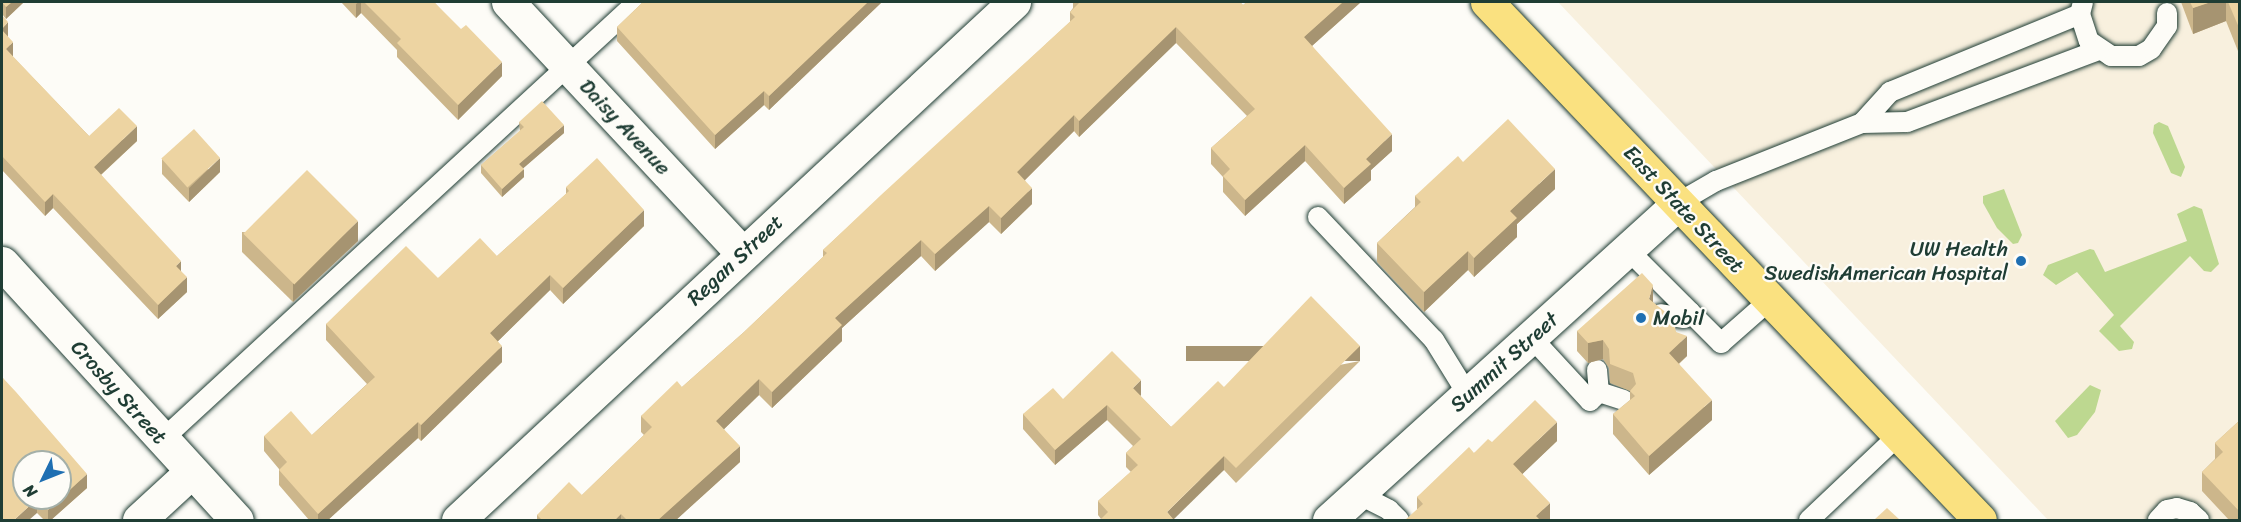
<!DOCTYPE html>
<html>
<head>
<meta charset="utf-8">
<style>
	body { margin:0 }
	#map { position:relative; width:2241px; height:522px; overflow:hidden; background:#fdfcf7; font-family:Sriracha,sans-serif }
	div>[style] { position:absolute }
	.built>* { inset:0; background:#f8f0de }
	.green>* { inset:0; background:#bdd890 }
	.roads { filter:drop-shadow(0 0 2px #1f3d34) drop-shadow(0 0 2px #1f3d34) }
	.lane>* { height:20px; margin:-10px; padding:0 10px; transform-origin:10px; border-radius:10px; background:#fdfcf7 }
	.street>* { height:33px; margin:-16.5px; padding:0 16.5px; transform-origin:16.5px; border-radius:16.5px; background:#fdfcf7 }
	.secondary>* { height:33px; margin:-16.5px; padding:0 16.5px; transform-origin:16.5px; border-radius:16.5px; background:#fdfcf7 }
	.primary>* { height:33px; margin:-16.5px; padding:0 16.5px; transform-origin:16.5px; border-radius:16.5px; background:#fae180 }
	.wall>* { inset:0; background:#ccb68b }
	.shaded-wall>* { inset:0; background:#a69471; transform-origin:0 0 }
	.building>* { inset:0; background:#edd4a2; transform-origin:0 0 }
	.dots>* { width:16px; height:16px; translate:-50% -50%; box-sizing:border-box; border:3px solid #fdfcf7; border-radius:50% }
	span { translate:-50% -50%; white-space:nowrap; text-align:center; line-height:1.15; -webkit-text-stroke:4.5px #fdfcf7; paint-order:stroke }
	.street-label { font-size:21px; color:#1f3d34 }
	.poi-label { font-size:21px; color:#1f3d34 }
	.right { translate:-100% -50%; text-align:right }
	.left { translate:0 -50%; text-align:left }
	.frame { position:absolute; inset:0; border:3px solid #1f3d34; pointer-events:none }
	.north { position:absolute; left:12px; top:450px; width:60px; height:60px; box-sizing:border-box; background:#fdfcf7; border:2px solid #a4b0a9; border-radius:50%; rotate:227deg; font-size:16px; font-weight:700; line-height:24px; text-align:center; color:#1f3d34 }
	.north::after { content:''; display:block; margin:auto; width:21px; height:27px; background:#1f6fb2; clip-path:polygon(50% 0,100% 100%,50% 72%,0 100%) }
</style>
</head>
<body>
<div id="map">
	<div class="built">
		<i style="clip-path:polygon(1558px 2px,2239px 2px,2239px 520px,2048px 520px)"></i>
	</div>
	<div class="green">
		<i style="clip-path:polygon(2159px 122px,2168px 126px,2185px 167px,2181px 177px,2171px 173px,2153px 133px,2154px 125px)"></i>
		<i style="clip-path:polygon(2004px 189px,2022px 235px,2018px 243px,2013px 244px,1997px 228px,1983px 203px,1983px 196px)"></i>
		<i style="clip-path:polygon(2194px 206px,2202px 209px,2219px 264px,2211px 272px,2204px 271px,2190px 256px,2120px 326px,2134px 342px,2132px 349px,2119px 351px,2099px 331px,2114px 315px,2077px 272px,2056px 285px,2043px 275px,2048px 265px,2090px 249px,2094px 250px,2105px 272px,2187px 241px,2177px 214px)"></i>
		<i style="clip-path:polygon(2090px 385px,2101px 390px,2095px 412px,2077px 435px,2068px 438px,2055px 421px)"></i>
	</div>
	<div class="roads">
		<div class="lane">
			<i style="left:2083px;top:2px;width:12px;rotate:104deg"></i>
			<i style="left:2080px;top:14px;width:28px;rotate:72deg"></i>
			<i style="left:2089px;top:41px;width:27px;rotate:34deg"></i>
			<i style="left:2111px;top:56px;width:28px"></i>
			<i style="left:2139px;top:56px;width:14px;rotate:-30deg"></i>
			<i style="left:2151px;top:49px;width:28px;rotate:-55deg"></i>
			<i style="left:2167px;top:26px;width:13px;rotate:-90deg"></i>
			<i style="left:1862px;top:123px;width:42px;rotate:-47.9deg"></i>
			<i style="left:1890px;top:92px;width:205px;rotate:-22.3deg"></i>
			<i style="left:1678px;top:203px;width:44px;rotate:-30.1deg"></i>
			<i style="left:1716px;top:181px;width:157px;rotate:-21.7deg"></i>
			<i style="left:1862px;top:123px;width:45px;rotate:-1.3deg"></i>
			<i style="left:1907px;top:122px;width:205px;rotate:-20.6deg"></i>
			<i style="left:1318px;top:217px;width:169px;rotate:46.7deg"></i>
			<i style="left:1434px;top:340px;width:65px;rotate:58.3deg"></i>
			<i style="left:1627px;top:249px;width:89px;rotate:45deg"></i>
			<i style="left:1690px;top:312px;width:8px;rotate:135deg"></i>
			<i style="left:1684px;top:318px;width:24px;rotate:-171deg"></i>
			<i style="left:1690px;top:312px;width:44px;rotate:45deg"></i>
			<i style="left:1721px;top:343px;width:65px;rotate:-41.3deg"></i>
			<i style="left:1531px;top:337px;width:87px;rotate:47.3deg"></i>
			<i style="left:1590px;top:401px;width:13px;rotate:-45deg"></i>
			<i style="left:1599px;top:392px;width:26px;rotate:18deg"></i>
			<i style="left:1597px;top:370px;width:22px;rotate:85deg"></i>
			<i style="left:163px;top:439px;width:645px;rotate:-42.67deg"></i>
			<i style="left:1358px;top:494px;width:35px;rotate:27deg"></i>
			<i style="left:1389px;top:510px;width:14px;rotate:45deg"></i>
			<i style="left:1809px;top:520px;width:124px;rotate:-43.4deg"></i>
			<i style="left:2158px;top:520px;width:13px;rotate:-48deg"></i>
			<i style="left:2167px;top:510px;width:10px;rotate:-11deg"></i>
			<i style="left:2177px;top:508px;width:14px;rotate:17deg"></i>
			<i style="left:2190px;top:512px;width:12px;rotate:42deg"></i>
		</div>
		<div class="street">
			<i style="left:508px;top:2px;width:343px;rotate:47deg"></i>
			<i style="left:2px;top:263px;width:348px;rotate:47.6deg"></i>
			<i style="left:139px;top:520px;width:71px;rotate:-42.7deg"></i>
			<i style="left:458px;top:520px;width:760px;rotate:-42.97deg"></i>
		</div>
		<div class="secondary">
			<i style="left:1329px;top:520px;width:471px;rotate:-42.2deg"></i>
		</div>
		<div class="primary">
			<i style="left:1487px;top:2px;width:715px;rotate:46.42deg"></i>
		</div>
	</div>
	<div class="wall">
		<i style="clip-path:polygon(2px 2px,24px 2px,6px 19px,2px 14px)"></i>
		<i style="clip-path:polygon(341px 2px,434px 2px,502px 76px,458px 120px,397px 57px,397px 50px,361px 13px,356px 18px)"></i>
		<i style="clip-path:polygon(643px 2px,882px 2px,769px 110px,764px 105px,715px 149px,617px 41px,617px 27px)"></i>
		<i style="clip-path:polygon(1073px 2px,1240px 2px,1243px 5px,1247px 2px,1361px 2px,1312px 46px,1392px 151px,1371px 170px,1371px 180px,1344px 204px,1305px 161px,1245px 216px,1223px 192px,1223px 177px,1211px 164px,1211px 148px,1247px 116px,1176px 43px,1079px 137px,1074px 131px,1025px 180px,1032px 204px,1001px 234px,989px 222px,935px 271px,921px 256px,842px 328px,842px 341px,772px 408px,759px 395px,724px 429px,740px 462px,676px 520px,537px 520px,537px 515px,582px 495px,644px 435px,641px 432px,641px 416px,682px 387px,744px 332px,823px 257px,823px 250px,1070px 22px,1070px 12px,1073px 8px)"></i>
		<i style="clip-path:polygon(2181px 2px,2240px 2px,2240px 56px,2226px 21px,2193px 34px)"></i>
		<i style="clip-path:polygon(2px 15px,13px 57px,89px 136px,137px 141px,101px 175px,181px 271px,187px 292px,158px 319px,53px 208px,45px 216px,2px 170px)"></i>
		<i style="clip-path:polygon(519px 122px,564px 133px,523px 168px,524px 177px,502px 197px,481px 173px,481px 165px,520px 131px)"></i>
		<i style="clip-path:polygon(162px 159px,220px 172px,189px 202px,162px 174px)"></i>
		<i style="clip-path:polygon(1463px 162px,1555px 189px,1517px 224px,1517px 237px,1474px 277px,1468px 270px,1424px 312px,1377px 262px,1377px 243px,1415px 207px,1415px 196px)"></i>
		<i style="clip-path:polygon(566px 187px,644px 226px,563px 304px,550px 290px,498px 341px,502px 362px,421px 441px,418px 438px,328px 520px,309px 520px,279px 485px,279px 469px,264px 451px,264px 436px,312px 435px,367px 384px,326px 340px,326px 324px,438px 278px,497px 256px,566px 194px)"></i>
		<i style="clip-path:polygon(242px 232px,358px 241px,293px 302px,242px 252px)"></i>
		<i style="clip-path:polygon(1653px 302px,1676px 332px,1687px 356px,1679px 364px,1712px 420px,1649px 475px,1613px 434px,1613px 414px,1630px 400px,1630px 391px,1610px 383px,1609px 368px,1603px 359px,1588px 363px,1577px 351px,1577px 331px)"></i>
		<i style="clip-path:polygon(1360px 361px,1236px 483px,1224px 470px,1101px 519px,1098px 515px,1098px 501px,1131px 472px,1126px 467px,1126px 453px,1133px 446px,1107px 420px,1055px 465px,1023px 429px,1023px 414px,1063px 399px,1141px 395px,1140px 396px,1171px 427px,1224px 387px)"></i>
		<i style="clip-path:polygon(2px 377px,87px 488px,51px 520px,44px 520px,37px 513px)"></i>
		<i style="clip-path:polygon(2240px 420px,2240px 520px,2229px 520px,2202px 491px,2202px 472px,2215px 459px,2215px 443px)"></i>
		<i style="clip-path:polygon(1557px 441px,1522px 474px,1550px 520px,1417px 509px,1417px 497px,1474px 453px,1492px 442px)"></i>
	</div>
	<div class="shaded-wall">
		<i style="clip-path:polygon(12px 2px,24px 2px,6px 19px,6px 7px)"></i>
		<i style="clip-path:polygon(359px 2px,361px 2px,361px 13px,356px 18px,356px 4px)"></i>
		<i style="clip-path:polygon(868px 2px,882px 2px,769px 110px,769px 96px)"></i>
		<i style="clip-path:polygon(1343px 2px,1361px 2px,1304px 53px,1304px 37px)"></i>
		<i style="clip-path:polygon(2211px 2px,2226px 2px,2226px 21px,2193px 34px,2193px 8px)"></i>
		<i style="clip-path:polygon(8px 22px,8px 37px,2px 43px,2px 29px)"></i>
		<i style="clip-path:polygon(1176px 27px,1176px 43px,1079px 137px,1079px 121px)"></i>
		<i style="clip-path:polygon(13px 42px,13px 57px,6px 49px)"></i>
		<i style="clip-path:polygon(502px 62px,502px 76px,458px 120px,458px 105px)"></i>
		<i style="clip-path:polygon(764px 91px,764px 105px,715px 149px,715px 135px)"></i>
		<i style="clip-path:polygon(1074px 115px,1074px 131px,1017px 188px,1017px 172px)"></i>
		<i style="clip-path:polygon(564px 125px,564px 133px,519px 172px,519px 164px)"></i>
		<i style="clip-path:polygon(137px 126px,137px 141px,94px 181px,94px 167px)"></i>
		<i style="clip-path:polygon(1392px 134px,1392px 151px,1371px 170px,1371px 180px,1344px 204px,1344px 188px,1366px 159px)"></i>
		<i style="clip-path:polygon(1305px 145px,1305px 161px,1245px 216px,1245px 200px)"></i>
		<i style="clip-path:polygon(220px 158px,220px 172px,189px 202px,189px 188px)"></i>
		<i style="clip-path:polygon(524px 169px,524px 177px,502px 197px,502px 189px)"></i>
		<i style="clip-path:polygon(1555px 169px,1555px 189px,1517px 224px,1517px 237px,1474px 277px,1474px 258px,1510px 211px)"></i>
		<i style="clip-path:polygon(1032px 188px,1032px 204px,1001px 234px,1001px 218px)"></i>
		<i style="clip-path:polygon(53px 194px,53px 208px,45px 216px,45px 202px)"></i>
		<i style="clip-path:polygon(989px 206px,989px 222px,935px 271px,935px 254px)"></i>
		<i style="clip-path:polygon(644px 210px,644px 226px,563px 304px,563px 288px)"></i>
		<i style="clip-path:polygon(358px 221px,358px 241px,293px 302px,293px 283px)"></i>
		<i style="clip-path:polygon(921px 240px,921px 256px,842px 328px,842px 341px,772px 408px,772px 392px,835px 318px)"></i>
		<i style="clip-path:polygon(1468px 251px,1468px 270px,1424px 312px,1424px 292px)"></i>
		<i style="clip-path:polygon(181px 261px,181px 275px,176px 266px)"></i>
		<i style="clip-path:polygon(550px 275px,550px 290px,490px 349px,490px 333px)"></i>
		<i style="clip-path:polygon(187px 277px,187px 292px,158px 319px,158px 305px)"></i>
		<i style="clip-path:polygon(1653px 285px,1653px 305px,1649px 299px)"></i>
		<i style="clip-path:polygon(1687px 336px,1687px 356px,1669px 372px,1669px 353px)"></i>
		<i style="clip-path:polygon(1603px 340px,1603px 359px,1588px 363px,1588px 343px)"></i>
		<i style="clip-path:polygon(502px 346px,502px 362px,421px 441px,421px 425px)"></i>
		<i style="left:1360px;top:346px;width:15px;height:174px;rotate:90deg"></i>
		<i style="clip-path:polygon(759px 379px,759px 395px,716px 437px,716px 421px)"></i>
		<i style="clip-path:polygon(1141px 380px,1141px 395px,1133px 403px,1133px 388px)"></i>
		<i style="clip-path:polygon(1712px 400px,1712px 420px,1649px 475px,1649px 456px)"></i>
		<i style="clip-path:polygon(1107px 405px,1107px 420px,1055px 465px,1055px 450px)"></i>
		<i style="clip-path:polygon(418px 422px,418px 438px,328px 520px,318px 520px,318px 514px)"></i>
		<i style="clip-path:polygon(1557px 422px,1557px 441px,1513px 483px,1513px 464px)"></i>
		<i style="clip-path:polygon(740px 446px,740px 462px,676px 520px,658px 520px)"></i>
		<i style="clip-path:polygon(1224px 456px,1224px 470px,1173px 520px,1167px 512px)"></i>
		<i style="clip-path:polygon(87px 474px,87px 488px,51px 520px,48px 520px,48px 510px)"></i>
		<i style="clip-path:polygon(37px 499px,37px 513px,29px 520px,14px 520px)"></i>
		<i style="clip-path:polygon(1550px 503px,1550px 520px,1536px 520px,1536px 516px)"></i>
		<i style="clip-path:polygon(621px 514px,621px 520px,615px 520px)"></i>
	</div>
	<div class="building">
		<i style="clip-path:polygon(2px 2px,12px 2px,6px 7px)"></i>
		<i style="clip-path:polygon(364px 2px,434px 2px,461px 29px,466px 25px,502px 62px,458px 105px,397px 43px,401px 39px)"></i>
		<i style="clip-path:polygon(643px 2px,868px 2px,769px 96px,764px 91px,715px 135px,617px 27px)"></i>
		<i style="clip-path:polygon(1080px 2px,1240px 2px,1243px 5px,1247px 2px,1343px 2px,1304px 37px,1392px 134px,1366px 159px,1371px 164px,1344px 188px,1305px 145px,1245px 200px,1223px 176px,1230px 169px,1211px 148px,1255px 109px,1176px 27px,1079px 121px,1074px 115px,1017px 172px,1032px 188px,1001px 218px,989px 206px,935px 254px,921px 240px,835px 318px,842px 325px,772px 392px,759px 379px,716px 421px,740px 446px,658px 520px,627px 520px,621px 514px,615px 520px,542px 520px,537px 515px,569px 482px,582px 495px,652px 427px,641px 416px,677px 381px,682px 387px,744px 332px,827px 253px,823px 250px,881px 195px,1075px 17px,1070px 12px)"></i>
		<i style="clip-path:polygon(2190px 2px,2211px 2px,2193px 8px)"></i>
		<i style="clip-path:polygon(2228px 2px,2240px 2px,2240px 30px)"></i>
		<i style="clip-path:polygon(2px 15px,8px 22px,2px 29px)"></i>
		<i style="clip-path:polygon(2px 30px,13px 42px,6px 49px,89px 136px,119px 108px,137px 126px,94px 167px,181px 261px,176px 266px,187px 277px,158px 305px,53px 194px,45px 202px,2px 156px)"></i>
		<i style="clip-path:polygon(542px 101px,564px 125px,519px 164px,524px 169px,502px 189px,481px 165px,524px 127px,519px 122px)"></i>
		<i style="clip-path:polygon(1508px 119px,1555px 169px,1510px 211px,1517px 218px,1474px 258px,1468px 251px,1424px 292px,1377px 243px,1421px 202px,1415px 196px,1458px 156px,1463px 162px)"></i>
		<i style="left:194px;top:129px;width:39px;height:44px;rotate:48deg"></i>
		<i style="clip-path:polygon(597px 158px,644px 210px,563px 288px,550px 275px,490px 333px,502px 346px,421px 425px,418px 422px,318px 514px,279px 470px,287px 462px,264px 436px,291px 411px,312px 435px,375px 377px,326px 324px,406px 246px,438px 278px,480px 238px,497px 256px,569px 191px,566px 187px)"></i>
		<i style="left:307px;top:170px;width:72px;height:90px;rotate:45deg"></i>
		<i style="clip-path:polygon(1642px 273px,1653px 285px,1649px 299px,1673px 318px,1676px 332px,1687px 336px,1669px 353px,1712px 400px,1649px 456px,1613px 414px,1635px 396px,1630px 391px,1636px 384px,1633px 373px,1610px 364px,1609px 349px,1603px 340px,1588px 343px,1577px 331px)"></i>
		<i style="clip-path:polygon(1311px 296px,1360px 346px,1236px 468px,1224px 456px,1167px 512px,1174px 520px,1100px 520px,1108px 512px,1098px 501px,1138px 465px,1126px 453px,1141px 439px,1107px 405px,1055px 450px,1023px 414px,1053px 388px,1063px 399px,1112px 351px,1141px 380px,1133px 388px,1171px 427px,1218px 381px,1224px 387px)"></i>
		<i style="clip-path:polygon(evenodd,2px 377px,16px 392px,87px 474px,48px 510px,37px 499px,14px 520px,2px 520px,2px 377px,24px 462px,60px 462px,60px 498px,24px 498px,24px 462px)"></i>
		<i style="clip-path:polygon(1535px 400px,1557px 422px,1513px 464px,1550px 503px,1536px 516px,1540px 520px,1405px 520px,1423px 504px,1417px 497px,1469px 447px,1474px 453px,1488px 439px,1492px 442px)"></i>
		<i style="clip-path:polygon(2240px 420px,2240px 512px,2202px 472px,2223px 452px,2215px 443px)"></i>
		<i style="clip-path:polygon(1887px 508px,1900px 520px,1874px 520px)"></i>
	</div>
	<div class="dots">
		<i style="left:2021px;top:261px;background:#1f6fb2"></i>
		<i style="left:1641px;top:318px;background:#1f6fb2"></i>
	</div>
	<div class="street-label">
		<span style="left:625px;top:127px;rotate:47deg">Daisy Avenue</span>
		<span style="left:1684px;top:209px;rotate:47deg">East State Street</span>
		<span style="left:735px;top:260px;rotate:-43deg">Regan Street</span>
		<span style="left:1504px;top:362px;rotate:-42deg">Summit Street</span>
		<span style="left:119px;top:392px;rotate:48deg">Crosby Street</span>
	</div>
	<div class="poi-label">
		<span class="right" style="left:2008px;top:261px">UW Health<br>SwedishAmerican Hospital</span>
		<span class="left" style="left:1653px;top:318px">Mobil</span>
	</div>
	<div class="frame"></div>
	<div class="north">N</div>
</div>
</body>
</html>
